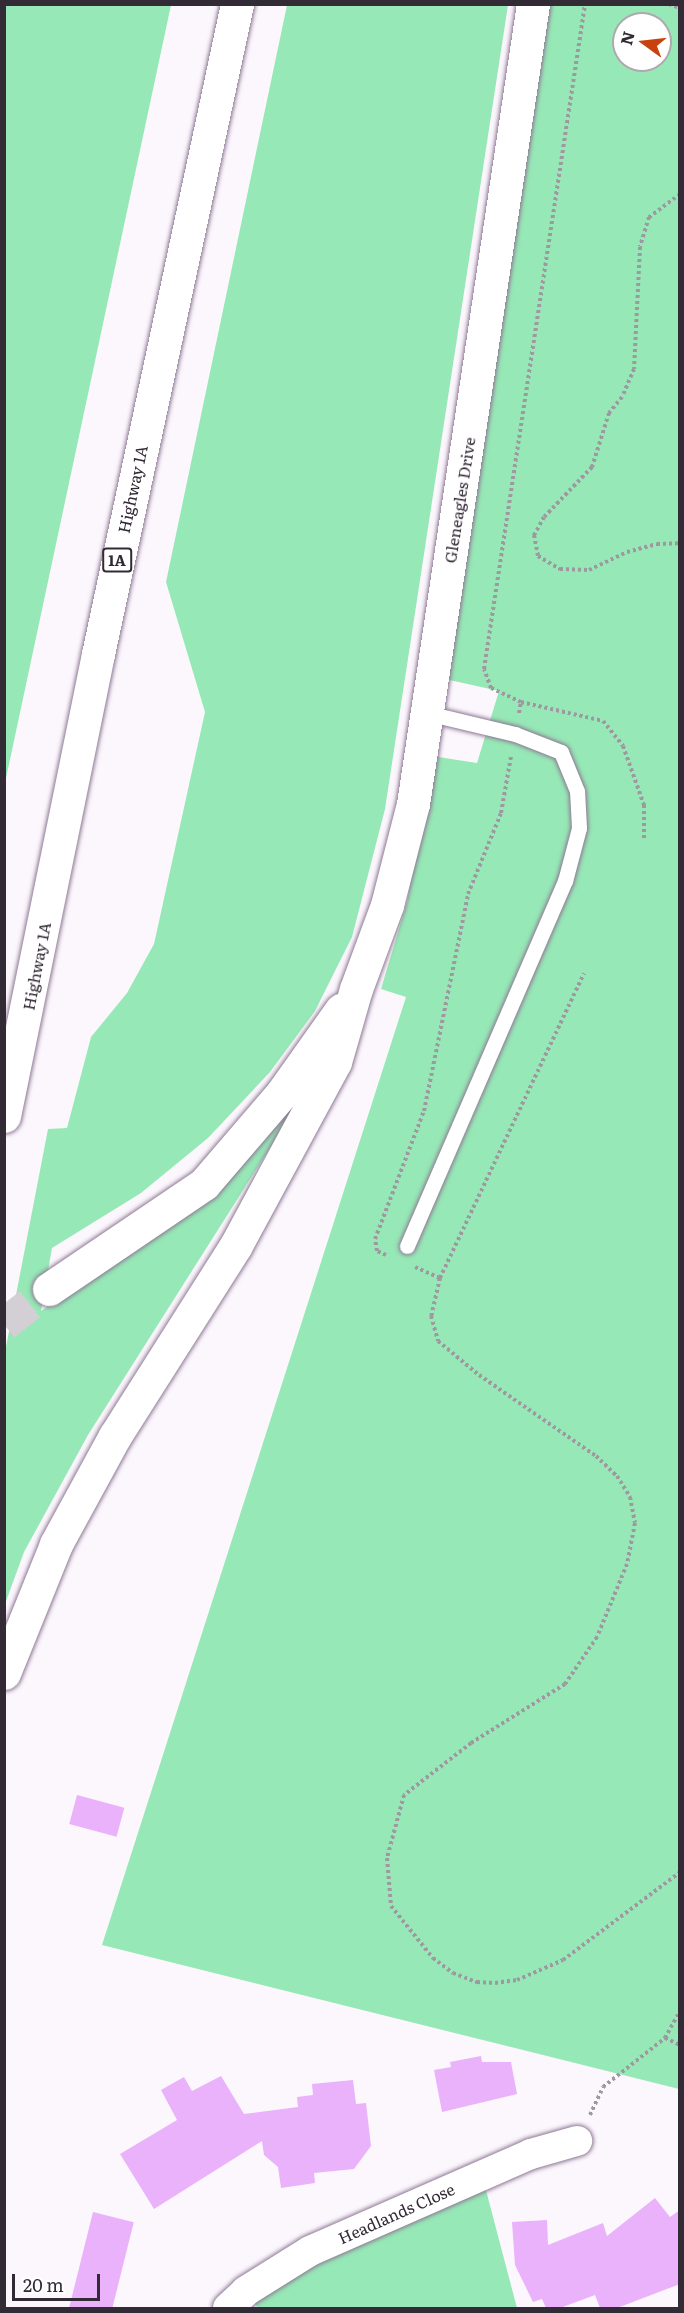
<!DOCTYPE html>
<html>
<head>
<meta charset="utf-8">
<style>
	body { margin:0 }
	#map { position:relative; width:684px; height:2313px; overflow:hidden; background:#fcf7fd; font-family:Literata,serif }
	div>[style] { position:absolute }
	.green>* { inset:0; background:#96e9b6 }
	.building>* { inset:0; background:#e9b2fa; transform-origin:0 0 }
	.primary-tunnel>* { height:33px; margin-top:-16.5px; transform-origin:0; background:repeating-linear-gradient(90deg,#d4ced5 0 33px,transparent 0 49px) }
	.path>* { height:4px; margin-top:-2px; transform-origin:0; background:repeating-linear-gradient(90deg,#9e98a0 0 3px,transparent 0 6px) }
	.roads { filter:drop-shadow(0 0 2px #8e7995) drop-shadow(0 0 2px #8e7995) }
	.service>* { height:15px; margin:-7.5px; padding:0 7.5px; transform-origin:7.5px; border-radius:7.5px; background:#fff }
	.minor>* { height:30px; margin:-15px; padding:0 15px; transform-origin:15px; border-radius:15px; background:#fff }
	.tertiary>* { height:33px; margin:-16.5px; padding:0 16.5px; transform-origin:16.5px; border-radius:16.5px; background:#fff }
	.primary>* { height:33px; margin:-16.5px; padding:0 16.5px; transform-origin:16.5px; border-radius:16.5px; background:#fff }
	span { translate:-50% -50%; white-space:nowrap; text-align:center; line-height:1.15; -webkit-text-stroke:4.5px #fff; paint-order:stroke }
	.shield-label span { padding:2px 4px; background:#fff; border:2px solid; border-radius:4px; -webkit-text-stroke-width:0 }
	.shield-label { font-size:15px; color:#322a35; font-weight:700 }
	.street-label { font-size:16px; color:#322a35 }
	.frame { position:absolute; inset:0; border:6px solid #322a35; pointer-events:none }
	.north { position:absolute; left:612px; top:12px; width:60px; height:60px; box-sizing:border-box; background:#fff; border:2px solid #adaaae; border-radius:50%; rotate:285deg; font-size:16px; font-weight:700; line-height:24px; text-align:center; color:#322a35 }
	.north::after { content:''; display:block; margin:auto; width:21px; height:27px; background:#c9420e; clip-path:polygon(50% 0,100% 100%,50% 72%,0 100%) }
	.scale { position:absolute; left:12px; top:2274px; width:88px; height:27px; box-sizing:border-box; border:3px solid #322a35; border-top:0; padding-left:8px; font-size:18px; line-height:21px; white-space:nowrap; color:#322a35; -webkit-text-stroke:4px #fff; paint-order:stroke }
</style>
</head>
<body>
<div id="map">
	<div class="green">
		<i style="clip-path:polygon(5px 4px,171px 5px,5px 783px,4px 5px)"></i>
		<i style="clip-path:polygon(287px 5px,508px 5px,385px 809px,352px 937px,315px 1011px,270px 1072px,208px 1138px,141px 1193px,52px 1248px,41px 1311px,128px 1251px,292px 1095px,297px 1105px,88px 1435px,24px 1552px,5px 1604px,5px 1352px,48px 1129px,67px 1128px,91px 1037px,127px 993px,154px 944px,205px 712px,166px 582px)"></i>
		<i style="clip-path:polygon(evenodd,549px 5px,679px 5px,679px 2089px,102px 1945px,406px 997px,381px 989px,407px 902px,432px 756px,477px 763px,499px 691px,445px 679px,549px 5px,624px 24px,660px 24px,660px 60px,624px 60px,624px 24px)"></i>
		<i style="clip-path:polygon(482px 2175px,517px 2308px,258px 2308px,246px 2291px)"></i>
	</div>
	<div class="building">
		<i style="left:77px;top:1795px;width:49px;height:30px;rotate:15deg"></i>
		<i style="clip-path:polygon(481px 2056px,482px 2062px,511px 2062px,517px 2094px,442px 2112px,434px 2070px,451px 2067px,450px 2062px)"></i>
		<i style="clip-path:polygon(221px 2076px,244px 2114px,298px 2107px,297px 2097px,313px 2095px,312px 2084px,353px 2080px,356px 2104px,366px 2103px,371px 2146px,354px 2169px,314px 2173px,315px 2183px,281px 2188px,278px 2167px,264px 2155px,262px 2141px,154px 2209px,120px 2154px,177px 2120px,161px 2090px,184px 2077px,192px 2091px)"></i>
		<i style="clip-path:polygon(655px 2198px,670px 2217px,680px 2210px,680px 2284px,617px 2308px,600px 2308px,595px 2295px,560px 2308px,546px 2308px,542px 2299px,533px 2302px,515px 2265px,512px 2222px,547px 2220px,548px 2245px,603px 2223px,607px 2236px)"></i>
		<i style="left:93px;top:2212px;width:42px;height:99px;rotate:14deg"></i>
	</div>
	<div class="primary-tunnel">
		<i style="left:4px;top:1324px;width:57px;rotate:-37.9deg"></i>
	</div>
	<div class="path">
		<i style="left:669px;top:4px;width:12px;rotate:20deg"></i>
		<i style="left:680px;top:194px;width:39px;rotate:143deg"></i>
		<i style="left:649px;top:217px;width:31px;rotate:107deg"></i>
		<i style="left:640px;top:247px;width:122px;rotate:92.8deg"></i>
		<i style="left:634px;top:369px;width:30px;rotate:113deg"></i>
		<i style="left:622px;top:397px;width:21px;rotate:129deg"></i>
		<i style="left:609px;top:413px;width:57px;rotate:107.5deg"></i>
		<i style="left:592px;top:467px;width:69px;rotate:133.8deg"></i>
		<i style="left:544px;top:517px;width:21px;rotate:119deg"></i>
		<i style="left:534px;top:535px;width:21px;rotate:79deg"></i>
		<i style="left:538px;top:556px;width:26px;rotate:31deg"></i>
		<i style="left:560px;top:569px;width:29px;rotate:2deg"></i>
		<i style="left:589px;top:570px;width:42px;rotate:-25.3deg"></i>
		<i style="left:627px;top:552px;width:31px;rotate:-15deg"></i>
		<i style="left:657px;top:544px;width:23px;rotate:-2deg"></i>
		<i style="left:521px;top:702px;width:84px;rotate:13deg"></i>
		<i style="left:603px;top:721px;width:32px;rotate:51deg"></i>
		<i style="left:623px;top:746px;width:63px;rotate:70.4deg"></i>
		<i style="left:644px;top:805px;width:34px;rotate:90deg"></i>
		<i style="left:519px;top:713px;width:11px;rotate:-80deg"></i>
		<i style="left:521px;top:702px;width:33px;rotate:-155deg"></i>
		<i style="left:491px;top:688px;width:20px;rotate:-110deg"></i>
		<i style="left:484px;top:669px;width:673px;rotate:-81.36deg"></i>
		<i style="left:386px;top:1255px;width:10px;rotate:-156deg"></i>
		<i style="left:377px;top:1251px;width:12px;rotate:-99deg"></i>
		<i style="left:375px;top:1239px;width:137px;rotate:-69.1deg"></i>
		<i style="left:424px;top:1111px;width:221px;rotate:-78.5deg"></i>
		<i style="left:468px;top:894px;width:87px;rotate:-67.8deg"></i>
		<i style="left:501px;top:813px;width:58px;rotate:-80deg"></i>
		<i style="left:415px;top:1267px;width:27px;rotate:24deg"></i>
		<i style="left:440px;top:1278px;width:39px;rotate:103deg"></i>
		<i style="left:431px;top:1316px;width:26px;rotate:74deg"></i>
		<i style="left:438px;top:1341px;width:53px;rotate:39.7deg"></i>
		<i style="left:479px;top:1375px;width:142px;rotate:34.7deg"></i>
		<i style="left:596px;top:1456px;width:29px;rotate:44deg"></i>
		<i style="left:617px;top:1476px;width:25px;rotate:58deg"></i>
		<i style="left:630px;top:1497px;width:26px;rotate:79deg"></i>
		<i style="left:635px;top:1523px;width:42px;rotate:101deg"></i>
		<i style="left:627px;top:1564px;width:79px;rotate:112.3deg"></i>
		<i style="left:597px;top:1637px;width:57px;rotate:124.2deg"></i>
		<i style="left:565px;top:1684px;width:111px;rotate:147.9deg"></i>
		<i style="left:471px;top:1743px;width:85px;rotate:142.2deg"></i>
		<i style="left:404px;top:1795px;width:65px;rotate:105.1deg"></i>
		<i style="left:387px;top:1858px;width:48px;rotate:85.2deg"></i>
		<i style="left:391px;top:1906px;width:67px;rotate:51.1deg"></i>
		<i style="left:433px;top:1958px;width:25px;rotate:37deg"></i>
		<i style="left:453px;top:1973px;width:26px;rotate:21deg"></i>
		<i style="left:477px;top:1982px;width:18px;rotate:3deg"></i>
		<i style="left:495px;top:1983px;width:22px;rotate:-8deg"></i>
		<i style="left:517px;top:1980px;width:50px;rotate:-23.5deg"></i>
		<i style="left:563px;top:1960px;width:146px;rotate:-36.9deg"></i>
		<i style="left:440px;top:1278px;width:337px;rotate:-64.7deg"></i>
		<i style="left:665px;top:2038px;width:17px;rotate:25deg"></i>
		<i style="left:590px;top:2115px;width:31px;rotate:-65deg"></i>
		<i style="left:603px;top:2087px;width:79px;rotate:-38.3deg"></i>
		<i style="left:665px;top:2038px;width:31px;rotate:-61deg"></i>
	</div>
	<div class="roads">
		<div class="service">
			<i style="left:407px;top:1246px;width:398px;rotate:-66.6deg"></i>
			<i style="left:565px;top:881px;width:55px;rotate:-75.2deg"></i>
			<i style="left:579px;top:828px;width:37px;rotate:-93deg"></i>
			<i style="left:577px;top:791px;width:42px;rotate:-112.3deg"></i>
			<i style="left:561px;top:752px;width:49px;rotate:-158.6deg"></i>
			<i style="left:515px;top:734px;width:90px;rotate:-166.6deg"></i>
		</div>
		<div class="minor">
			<i style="left:228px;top:2308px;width:25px;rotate:-43deg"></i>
			<i style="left:246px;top:2291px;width:75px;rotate:-32deg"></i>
			<i style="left:310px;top:2251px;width:241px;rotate:-23.7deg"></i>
			<i style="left:531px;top:2154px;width:48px;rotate:-15.8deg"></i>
		</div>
		<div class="tertiary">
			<i style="left:356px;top:989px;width:90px;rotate:-69.7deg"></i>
			<i style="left:387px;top:905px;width:104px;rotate:-75.6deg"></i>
			<i style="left:413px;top:804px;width:809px;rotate:-81.47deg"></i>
		</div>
		<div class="primary">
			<i style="left:4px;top:1116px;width:471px;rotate:-78.5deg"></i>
			<i style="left:98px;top:654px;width:665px;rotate:-77.93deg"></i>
			<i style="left:49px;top:1289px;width:187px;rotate:-34.1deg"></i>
			<i style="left:204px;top:1184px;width:120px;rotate:-49.4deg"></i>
			<i style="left:282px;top:1093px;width:102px;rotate:-54.6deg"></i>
			<i style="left:4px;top:1673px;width:139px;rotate:-68deg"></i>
			<i style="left:56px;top:1544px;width:123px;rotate:-61.4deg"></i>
			<i style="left:115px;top:1436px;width:224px;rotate:-57.6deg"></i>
			<i style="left:235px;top:1247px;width:210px;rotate:-61.6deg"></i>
			<i style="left:335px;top:1062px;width:76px;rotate:-74deg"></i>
		</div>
	</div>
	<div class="shield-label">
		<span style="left:117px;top:560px">1A</span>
	</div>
	<div class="street-label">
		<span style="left:132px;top:489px;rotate:-78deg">Highway 1A</span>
		<span style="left:459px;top:500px;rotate:-81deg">Gleneagles Drive</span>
		<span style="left:36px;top:966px;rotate:-79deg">Highway 1A</span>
		<span style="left:396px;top:2213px;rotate:-24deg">Headlands Close</span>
	</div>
	<div class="frame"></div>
	<div class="north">N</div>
	<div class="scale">20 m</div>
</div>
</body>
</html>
